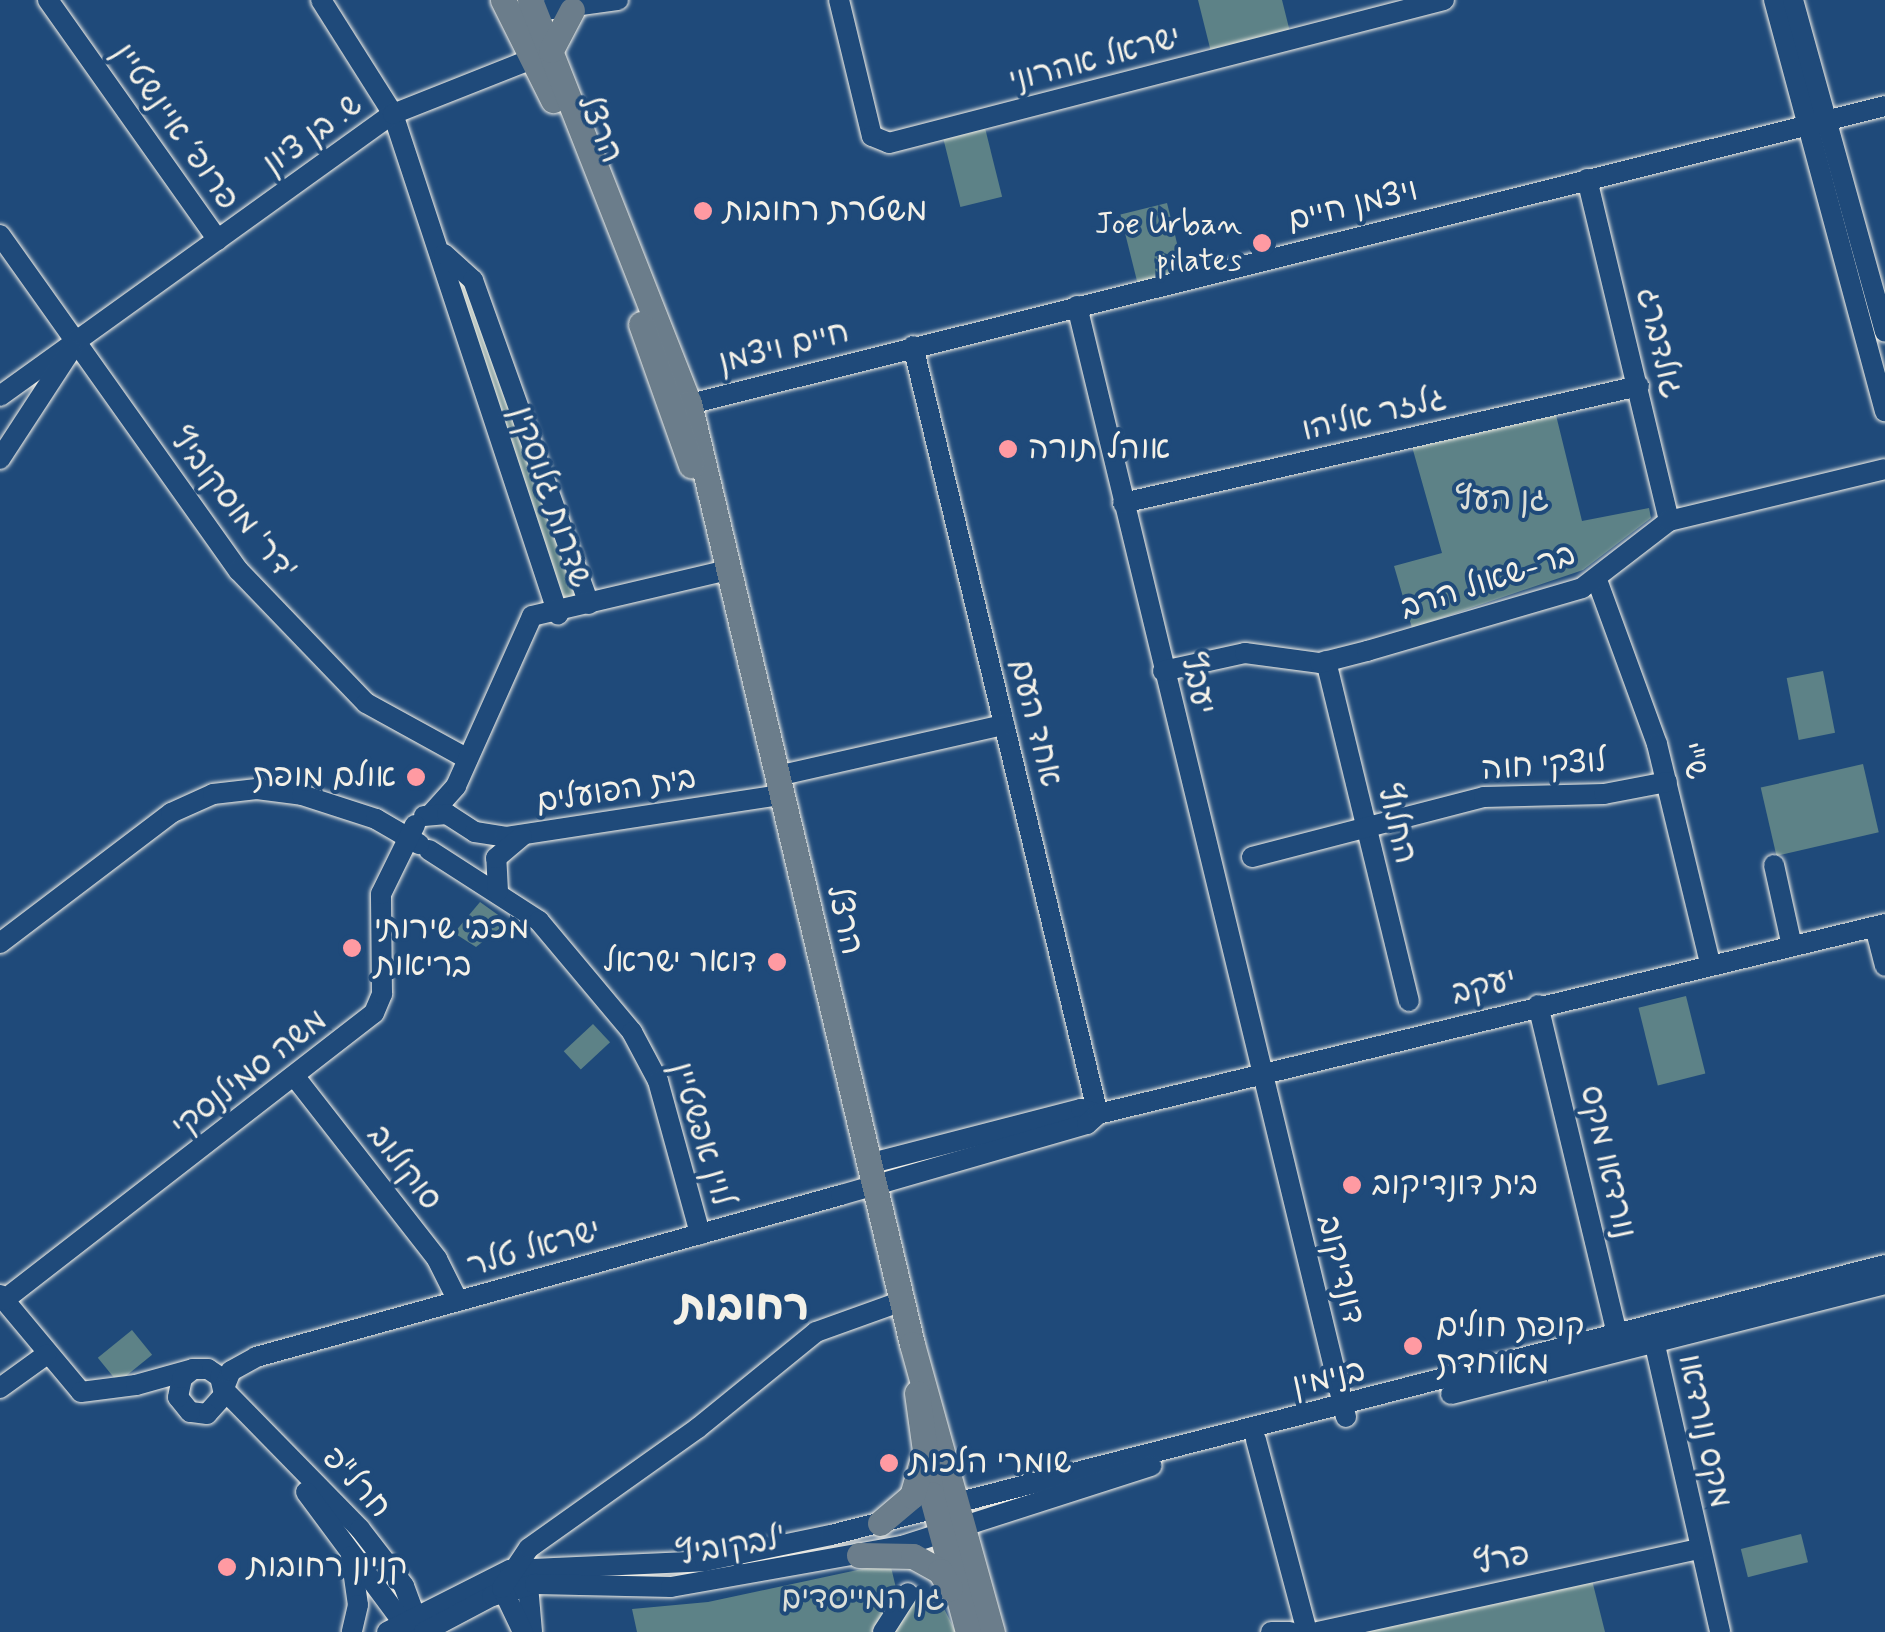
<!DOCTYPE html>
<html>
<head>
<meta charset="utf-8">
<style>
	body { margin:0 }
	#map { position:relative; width:1885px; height:1632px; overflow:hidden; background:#1f4a7a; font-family:Mynerve,"Playpen Sans Hebrew",sans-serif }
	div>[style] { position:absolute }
	.green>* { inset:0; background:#5d8287; transform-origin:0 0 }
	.roads { filter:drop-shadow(0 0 2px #f4f1e8) drop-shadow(0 0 2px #f4f1e8) }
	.minor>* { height:20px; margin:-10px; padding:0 10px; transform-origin:10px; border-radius:10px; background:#1f4a7a }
	.major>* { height:25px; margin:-12.5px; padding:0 12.5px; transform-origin:12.5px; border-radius:12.5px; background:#6b7d8b }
	.dots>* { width:28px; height:28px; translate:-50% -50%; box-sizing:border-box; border:5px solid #1f4a7a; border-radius:50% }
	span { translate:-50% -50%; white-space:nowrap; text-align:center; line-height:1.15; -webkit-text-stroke:8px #1f4a7a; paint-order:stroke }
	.street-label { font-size:32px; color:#f4f1e8 }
	.poi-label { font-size:32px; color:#f4f1e8 }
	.left { translate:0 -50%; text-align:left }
	.right { translate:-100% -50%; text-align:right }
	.park-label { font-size:32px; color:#dde0d9 }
	.district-label { font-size:42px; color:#f4f1e8; font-weight:700 }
</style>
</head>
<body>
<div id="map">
	<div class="green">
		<i style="clip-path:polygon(1198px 0,1282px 0,1291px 36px,1212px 56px)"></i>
		<i style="left:983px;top:120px;width:79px;height:43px;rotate:76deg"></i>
		<i style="left:1167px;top:203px;width:78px;height:48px;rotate:76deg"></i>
		<i style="left:471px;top:281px;width:343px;height:23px;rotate:71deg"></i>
		<i style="clip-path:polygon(1555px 411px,1582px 521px,1649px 508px,1651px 518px,1583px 570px,1412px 628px,1394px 566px,1442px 553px,1411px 443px)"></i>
		<i style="left:1823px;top:671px;width:63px;height:37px;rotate:79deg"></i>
		<i style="left:1863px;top:764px;width:70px;height:105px;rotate:77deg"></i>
		<i style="clip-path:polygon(480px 902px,508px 922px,476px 947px,454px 933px)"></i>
		<i style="left:1686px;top:996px;width:80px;height:49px;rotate:76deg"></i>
		<i style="left:593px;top:1024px;width:25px;height:40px;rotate:47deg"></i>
		<i style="left:132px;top:1330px;width:32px;height:44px;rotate:51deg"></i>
		<i style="left:1801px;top:1534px;width:29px;height:62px;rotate:76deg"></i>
		<i style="clip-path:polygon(890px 1563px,896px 1588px,918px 1600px,938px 1597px,956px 1632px,637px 1632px,632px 1609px,708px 1602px)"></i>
		<i style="clip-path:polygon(1590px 1572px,1605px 1632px,1316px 1632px)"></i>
	</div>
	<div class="roads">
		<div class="minor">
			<i style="left:48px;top:0;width:294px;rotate:54.7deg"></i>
			<i style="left:321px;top:0;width:135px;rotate:57.7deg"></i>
			<i style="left:393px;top:114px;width:527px;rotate:71.74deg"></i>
			<i style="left:839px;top:0;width:140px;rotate:76.4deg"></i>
			<i style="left:872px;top:136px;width:18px;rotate:22deg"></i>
			<i style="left:889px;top:143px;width:573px;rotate:-14.45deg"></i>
			<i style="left:1774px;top:0;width:426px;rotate:74.9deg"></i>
			<i style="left:1793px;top:0;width:344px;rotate:74.5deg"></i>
			<i style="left:524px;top:13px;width:95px;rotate:-7.9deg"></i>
			<i style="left:1587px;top:179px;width:352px;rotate:76.5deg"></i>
			<i style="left:0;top:235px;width:412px;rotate:54.6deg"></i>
			<i style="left:239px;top:571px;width:183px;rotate:46.1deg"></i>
			<i style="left:366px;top:703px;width:116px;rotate:28.8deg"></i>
			<i style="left:444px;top:254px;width:39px;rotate:42deg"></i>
			<i style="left:473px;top:280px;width:344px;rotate:70.3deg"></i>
			<i style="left:1077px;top:306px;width:1143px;rotate:76.39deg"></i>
			<i style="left:913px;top:346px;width:790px;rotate:76.46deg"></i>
			<i style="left:0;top:396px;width:484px;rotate:-35.7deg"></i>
			<i style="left:393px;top:114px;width:149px;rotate:-21.6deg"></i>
			<i style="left:678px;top:407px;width:1244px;rotate:-14deg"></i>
			<i style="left:0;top:459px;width:130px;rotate:-56.9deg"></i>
			<i style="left:1123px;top:503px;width:529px;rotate:-12.78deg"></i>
			<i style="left:1597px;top:580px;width:175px;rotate:69.9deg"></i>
			<i style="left:1657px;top:744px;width:225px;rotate:76.4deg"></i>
			<i style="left:1326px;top:661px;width:350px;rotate:76.3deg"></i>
			<i style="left:1163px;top:671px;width:84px;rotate:-12.4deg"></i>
			<i style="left:1245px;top:653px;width:76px;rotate:7.6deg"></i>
			<i style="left:1320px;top:663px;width:49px;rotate:-14.3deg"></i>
			<i style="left:1367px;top:651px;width:224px;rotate:-16.3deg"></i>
			<i style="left:1582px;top:588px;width:110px;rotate:-37.6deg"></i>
			<i style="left:1669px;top:521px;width:222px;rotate:-13.5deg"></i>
			<i style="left:777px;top:776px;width:233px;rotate:-12.7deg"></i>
			<i style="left:432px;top:813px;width:36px;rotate:-48deg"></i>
			<i style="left:456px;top:786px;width:186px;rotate:-65.9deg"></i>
			<i style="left:532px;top:616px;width:201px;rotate:-13.2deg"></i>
			<i style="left:424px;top:816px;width:23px;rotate:-5deg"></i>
			<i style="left:447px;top:814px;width:33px;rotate:33deg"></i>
			<i style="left:475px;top:832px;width:30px;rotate:9deg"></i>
			<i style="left:505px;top:837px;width:279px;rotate:-8.7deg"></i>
			<i style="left:429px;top:850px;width:131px;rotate:32.8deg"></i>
			<i style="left:539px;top:921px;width:145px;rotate:50deg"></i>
			<i style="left:632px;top:1032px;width:55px;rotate:62deg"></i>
			<i style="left:658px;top:1081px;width:159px;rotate:74.6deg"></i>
			<i style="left:1252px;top:857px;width:240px;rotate:-14.5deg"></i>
			<i style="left:1484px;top:797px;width:120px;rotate:-1.4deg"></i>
			<i style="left:1604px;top:794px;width:64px;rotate:-10.8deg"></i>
			<i style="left:1774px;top:865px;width:83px;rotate:77.5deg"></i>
			<i style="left:498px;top:891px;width:33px;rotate:-93deg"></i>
			<i style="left:496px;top:858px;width:34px;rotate:-40deg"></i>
			<i style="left:1875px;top:927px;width:40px;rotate:75.6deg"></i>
			<i style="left:0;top:943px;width:215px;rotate:-37.2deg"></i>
			<i style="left:171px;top:813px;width:46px;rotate:-24.3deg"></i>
			<i style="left:213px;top:794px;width:44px;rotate:-6.5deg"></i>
			<i style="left:257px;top:789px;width:45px;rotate:7.6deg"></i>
			<i style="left:302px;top:795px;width:78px;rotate:18deg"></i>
			<i style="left:376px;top:819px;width:50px;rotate:30.2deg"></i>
			<i style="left:1538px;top:1005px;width:338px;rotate:76.5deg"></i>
			<i style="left:295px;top:1077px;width:231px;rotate:52deg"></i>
			<i style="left:437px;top:1259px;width:47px;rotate:63.4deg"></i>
			<i style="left:868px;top:1164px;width:220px;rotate:-14.5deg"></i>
			<i style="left:1081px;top:1109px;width:18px;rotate:16deg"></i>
			<i style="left:0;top:1295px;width:126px;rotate:50.1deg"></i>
			<i style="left:81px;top:1392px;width:55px;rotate:-7.3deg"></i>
			<i style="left:136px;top:1385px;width:59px;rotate:-15.7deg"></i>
			<i style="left:193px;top:1369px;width:15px"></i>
			<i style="left:208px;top:1369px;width:14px;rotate:34deg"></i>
			<i style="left:220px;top:1377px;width:18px;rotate:77deg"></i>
			<i style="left:224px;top:1395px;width:25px;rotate:132deg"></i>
			<i style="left:207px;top:1414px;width:17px;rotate:-173deg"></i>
			<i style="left:190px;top:1412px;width:19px;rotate:-129deg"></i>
			<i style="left:178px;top:1397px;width:19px;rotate:-78deg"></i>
			<i style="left:182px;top:1378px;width:14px;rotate:-39deg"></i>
			<i style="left:4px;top:1300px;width:468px;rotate:-37.8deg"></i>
			<i style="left:374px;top:1013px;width:21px;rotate:-67deg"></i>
			<i style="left:382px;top:994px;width:100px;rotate:-90.6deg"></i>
			<i style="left:381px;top:894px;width:77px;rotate:-63.8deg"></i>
			<i style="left:1652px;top:1332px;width:308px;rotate:77.2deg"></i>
			<i style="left:0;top:1388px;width:57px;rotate:-35.7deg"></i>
			<i style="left:224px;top:1388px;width:18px;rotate:-68deg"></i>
			<i style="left:231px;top:1371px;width:29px;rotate:-29deg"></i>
			<i style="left:256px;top:1357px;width:607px;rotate:-15.48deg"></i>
			<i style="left:841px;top:1195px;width:256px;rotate:-16.1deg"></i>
			<i style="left:1087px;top:1124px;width:15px;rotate:-42deg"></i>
			<i style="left:1098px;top:1114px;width:810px;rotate:-13.57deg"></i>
			<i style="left:224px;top:1390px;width:194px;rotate:45.6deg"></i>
			<i style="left:360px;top:1529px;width:72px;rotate:52.3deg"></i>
			<i style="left:404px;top:1586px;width:40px;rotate:69.8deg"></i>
			<i style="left:1451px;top:1394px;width:448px;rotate:-14.2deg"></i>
			<i style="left:1256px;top:1440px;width:199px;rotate:75.1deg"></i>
			<i style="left:306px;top:1492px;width:174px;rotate:53.4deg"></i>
			<i style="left:351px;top:1556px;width:49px;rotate:81.9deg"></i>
			<i style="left:358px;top:1605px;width:28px;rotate:103deg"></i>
			<i style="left:528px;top:1585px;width:47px;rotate:85.1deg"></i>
			<i style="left:387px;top:1632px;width:138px;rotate:-26.8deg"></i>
			<i style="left:510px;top:1570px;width:195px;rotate:-2.6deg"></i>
			<i style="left:705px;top:1561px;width:129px;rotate:-11.7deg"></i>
			<i style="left:831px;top:1535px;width:1088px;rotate:-14.37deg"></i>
			<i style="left:424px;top:1632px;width:77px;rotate:-27.9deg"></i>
			<i style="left:492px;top:1596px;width:45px;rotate:-15.6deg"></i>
			<i style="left:535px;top:1584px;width:136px;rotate:1.3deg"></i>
			<i style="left:671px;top:1587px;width:235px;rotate:-10.1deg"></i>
			<i style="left:902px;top:1546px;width:262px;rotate:-17.8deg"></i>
			<i style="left:523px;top:1632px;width:49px;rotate:-115.5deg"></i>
			<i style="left:502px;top:1588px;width:48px;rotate:-56deg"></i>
			<i style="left:529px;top:1548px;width:207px;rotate:-35.4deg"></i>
			<i style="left:698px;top:1428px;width:152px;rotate:-39.1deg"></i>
			<i style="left:816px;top:1332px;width:91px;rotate:-19.8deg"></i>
			<i style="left:883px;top:1632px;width:46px;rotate:-57.3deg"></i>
			<i style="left:1271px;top:1632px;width:19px"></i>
			<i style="left:1318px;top:1632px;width:390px;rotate:-12.3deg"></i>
		</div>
		<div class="major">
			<i style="left:503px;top:0;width:112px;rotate:63.4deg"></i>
			<i style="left:530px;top:0;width:433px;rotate:68.5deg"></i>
			<i style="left:689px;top:403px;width:967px;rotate:76.67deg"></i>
			<i style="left:912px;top:1344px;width:299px;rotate:74.5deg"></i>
			<i style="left:551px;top:50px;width:45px;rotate:-62.3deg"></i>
			<i style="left:641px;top:324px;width:150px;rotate:70.5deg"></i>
			<i style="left:917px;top:1393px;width:102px;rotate:82.1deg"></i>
			<i style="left:931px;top:1494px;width:143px;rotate:75deg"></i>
			<i style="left:880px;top:1523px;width:42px;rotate:-40.2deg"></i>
			<i style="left:912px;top:1496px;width:36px;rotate:-74deg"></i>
			<i style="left:859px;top:1555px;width:54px;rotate:1.1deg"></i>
			<i style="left:913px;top:1556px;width:31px;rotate:29deg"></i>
			<i style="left:940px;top:1571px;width:20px;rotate:60deg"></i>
		</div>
	</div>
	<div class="dots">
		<i style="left:703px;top:211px;background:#ff9aa2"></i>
		<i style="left:1262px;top:243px;background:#ff9aa2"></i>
		<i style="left:1008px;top:449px;background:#ff9aa2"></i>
		<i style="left:416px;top:777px;background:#ff9aa2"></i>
		<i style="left:352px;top:948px;background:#ff9aa2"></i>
		<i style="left:777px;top:962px;background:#ff9aa2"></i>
		<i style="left:1352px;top:1185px;background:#ff9aa2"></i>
		<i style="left:1413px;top:1346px;background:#ff9aa2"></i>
		<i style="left:889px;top:1463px;background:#ff9aa2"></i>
		<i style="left:227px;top:1567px;background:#ff9aa2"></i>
	</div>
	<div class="street-label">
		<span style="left:1095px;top:60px;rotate:-15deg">ישראל אהרוני</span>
		<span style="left:175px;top:127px;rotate:55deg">פרופ׳ איינשטיין</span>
		<span style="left:599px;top:129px;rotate:67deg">הרצל</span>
		<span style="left:313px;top:135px;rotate:-36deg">ש. בן ציון</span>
		<span style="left:1353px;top:206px;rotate:-14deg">ויצמן חיים</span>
		<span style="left:1659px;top:343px;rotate:77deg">גולדברג</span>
		<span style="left:784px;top:348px;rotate:-14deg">חיים ויצמן</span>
		<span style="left:1374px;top:415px;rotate:-13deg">גלזר אליהו</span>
		<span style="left:550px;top:497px;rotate:71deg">שדרות גלוסקין</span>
		<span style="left:232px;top:505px;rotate:52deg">דר' מוסקוביץ'</span>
		<span style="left:1488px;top:582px;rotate:-18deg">בר-שאול הרב</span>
		<span style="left:1197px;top:684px;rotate:77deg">יעבץ</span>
		<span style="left:1035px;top:723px;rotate:76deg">אחד העם</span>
		<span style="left:1692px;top:761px;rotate:74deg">ש"י</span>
		<span style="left:1544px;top:766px;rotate:-4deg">לוצקי חוה</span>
		<span style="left:616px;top:791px;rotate:-9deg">בית הפועלים</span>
		<span style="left:1396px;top:824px;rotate:76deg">החלוץ</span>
		<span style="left:844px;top:920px;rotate:77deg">הרצל</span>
		<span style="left:1484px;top:987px;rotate:-14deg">יעקב</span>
		<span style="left:250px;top:1074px;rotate:-38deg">משה סמילנסקי</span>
		<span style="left:701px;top:1134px;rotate:73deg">לוין אפשטיין</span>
		<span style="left:1607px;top:1162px;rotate:77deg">נורדאו מקס</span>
		<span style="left:404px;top:1168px;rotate:52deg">סוקולוב</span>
		<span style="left:534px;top:1249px;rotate:-16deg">ישראל טלר</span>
		<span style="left:1340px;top:1270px;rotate:76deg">דונדיקוב</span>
		<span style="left:1329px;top:1379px;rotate:-13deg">בנימין</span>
		<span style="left:1704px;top:1431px;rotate:78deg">מקס נורדאו</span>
		<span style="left:356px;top:1483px;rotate:47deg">חרל"פ</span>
		<span style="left:731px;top:1547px;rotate:-9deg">לבקוביץ'</span>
		<span style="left:1502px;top:1560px;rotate:-12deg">פרץ</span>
	</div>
	<div class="poi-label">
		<span class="left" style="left:723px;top:211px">משטרת רחובות</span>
		<span class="right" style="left:1242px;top:243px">Joe Urban<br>pilates</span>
		<span class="left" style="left:1028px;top:449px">אוהל תורה</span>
		<span class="right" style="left:396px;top:777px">אולם מופת</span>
		<span class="left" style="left:374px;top:948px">מכבי שירותי<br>בריאות</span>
		<span class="right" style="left:757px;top:962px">דואר ישראל</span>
		<span class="left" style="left:1372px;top:1185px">בית דונדיקוב</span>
		<span class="left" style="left:1436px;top:1346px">קופת חולים<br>מאוחדת</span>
		<span class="left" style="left:909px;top:1463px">שומרי הלכות</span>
		<span class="left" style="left:247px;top:1567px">קניון רחובות</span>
	</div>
	<div class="park-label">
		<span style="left:1502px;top:500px">גן העץ</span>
		<span style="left:863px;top:1599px">גן המייסדים</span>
	</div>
	<div class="district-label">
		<span style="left:743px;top:1308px">רחובות</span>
	</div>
</div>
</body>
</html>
